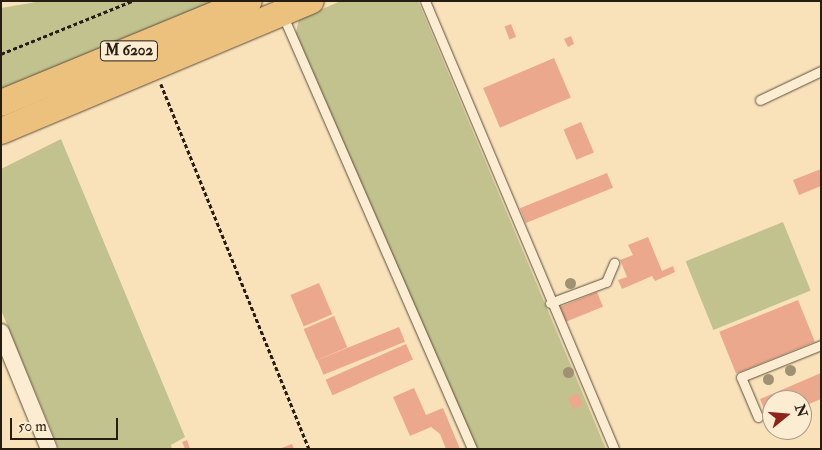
<!DOCTYPE html>
<html>
<head>
<meta charset="utf-8">
<style>
	body { margin:0 }
	#map { position:relative; width:822px; height:450px; overflow:hidden; background:#f9e2ba; font-family:"IM FELL Double Pica",serif }
	div>[style] { position:absolute }
	.green>* { inset:0; background:#c1c28d; transform-origin:0 0 }
	.building>* { inset:0; background:#eca88c; transform-origin:0 0 }
	.path>* { height:2.5px; margin-top:-1.25px; transform-origin:0; background:repeating-linear-gradient(90deg,#271c11 0 4px,transparent 0 6.5px) }
	.roads { filter:drop-shadow(0 0 1px #5c4e3b) drop-shadow(0 0 1px #5c4e3b) }
	.service>* { height:9px; margin:-4.5px; padding:0 4.5px; transform-origin:4.5px; border-radius:4.5px; background:#fbecd2 }
	.minor>* { height:16px; margin:-8px; padding:0 8px; transform-origin:8px; border-radius:8px; background:#fbecd2 }
	.primary>* { height:26px; margin:-13px; padding:0 13px; transform-origin:13px; border-radius:13px; background:#ecc17d }
	.trees>* { width:11px; height:11px; margin:-5.5px; border-radius:50%; background:#9f9171 }
	span { translate:-50% -50%; white-space:nowrap; text-align:center; line-height:1.15; -webkit-text-stroke:4.5px #fbecd2; paint-order:stroke }
	.shield-label span { padding:1px 4px; background:#fbecd2; border:1px solid; border-radius:4px; -webkit-text-stroke-width:0 }
	.shield-label { font-size:15px; color:#271c11; font-weight:700 }
	.frame { position:absolute; inset:0; border:2px solid #271c11; pointer-events:none }
	.north { position:absolute; left:762px; top:390px; width:50px; height:50px; box-sizing:border-box; background:#fbecd2; border:1px solid #a69985; border-radius:50%; rotate:73deg; font-size:14px; font-weight:700; line-height:20px; text-align:center; color:#271c11 }
	.north::after { content:''; display:block; margin:auto; width:18px; height:22px; background:#8f2418; clip-path:polygon(50% 0,100% 100%,50% 72%,0 100%) }
	.scale { position:absolute; left:10px; top:418px; width:108px; height:22px; box-sizing:border-box; border:2px solid #271c11; border-top:0; padding-left:6px; font-size:15px; line-height:18px; white-space:nowrap; color:#271c11; -webkit-text-stroke:4px #fbecd2; paint-order:stroke }
</style>
</head>
<body>
<div id="map">
	<div class="green">
		<i style="clip-path:polygon(42px 1px,218px 1px,1px 92px,1px 8px)"></i>
		<i style="clip-path:polygon(341px 1px,418px 1px,606px 449px,477px 449px,296px 33px,299px 19px)"></i>
		<i style="clip-path:polygon(61px 139px,185px 437px,171px 445px,172px 449px,59px 449px,1px 310px,1px 169px)"></i>
		<i style="left:783px;top:222px;width:74px;height:105px;rotate:68deg"></i>
	</div>
	<div class="building">
		<i style="left:511px;top:24px;width:14px;height:7px;rotate:69deg"></i>
		<i style="clip-path:polygon(571px 36px,574px 44px,568px 47px,564px 39px)"></i>
		<i style="left:554px;top:58px;width:43px;height:77px;rotate:67deg"></i>
		<i style="left:581px;top:122px;width:33px;height:19px;rotate:67deg"></i>
		<i style="clip-path:polygon(821px 169px,821px 186px,799px 195px,793px 180px)"></i>
		<i style="left:607px;top:173px;width:16px;height:94px;rotate:68deg"></i>
		<i style="clip-path:polygon(648px 237px,662px 271px,673px 266px,675px 272px,655px 281px,652px 276px,622px 289px,618px 280px,627px 277px,620px 260px,633px 255px,628px 245px)"></i>
		<i style="left:319px;top:283px;width:34px;height:31px;rotate:67deg"></i>
		<i style="left:597px;top:292px;width:16px;height:40px;rotate:68deg"></i>
		<i style="left:798px;top:300px;width:45px;height:85px;rotate:68deg"></i>
		<i style="left:334px;top:316px;width:34px;height:33px;rotate:67deg"></i>
		<i style="left:399px;top:327px;width:16px;height:88px;rotate:68deg"></i>
		<i style="left:406px;top:344px;width:17px;height:88px;rotate:66deg"></i>
		<i style="clip-path:polygon(821px 373px,821px 399px,802px 407px,802px 400px,772px 400px,769px 421px,760px 399px)"></i>
		<i style="clip-path:polygon(414px 388px,426px 415px,443px 408px,460px 449px,446px 449px,440px 434px,431px 427px,410px 436px,393px 397px)"></i>
		<i style="left:578px;top:393px;width:13px;height:11px;rotate:67deg"></i>
		<i style="clip-path:polygon(187px 440px,190px 449px,185px 449px,182px 442px)"></i>
		<i style="clip-path:polygon(292px 444px,294px 449px,279px 449px)"></i>
	</div>
	<div class="path">
		<i style="left:1px;top:54px;width:141px;rotate:-22deg"></i>
		<i style="left:161px;top:84px;width:394px;rotate:67.9deg"></i>
	</div>
	<div class="roads">
		<div class="service">
			<i style="left:425px;top:1px;width:486px;rotate:67.1deg"></i>
			<i style="left:283px;top:16px;width:472px;rotate:66.4deg"></i>
			<i style="left:760px;top:100px;width:68px;rotate:-25.4deg"></i>
			<i style="left:550px;top:303px;width:60px;rotate:-20.6deg"></i>
			<i style="left:606px;top:282px;width:21px;rotate:-67deg"></i>
			<i style="left:758px;top:417px;width:43px;rotate:-113deg"></i>
			<i style="left:741px;top:377px;width:86px;rotate:-21.8deg"></i>
		</div>
		<div class="minor">
			<i style="left:1px;top:332px;width:126px;rotate:67.7deg"></i>
		</div>
		<div class="primary">
			<i style="left:1px;top:103px;width:268px;rotate:-22.4deg"></i>
			<i style="left:1px;top:131px;width:336px;rotate:-22.8deg"></i>
		</div>
	</div>
	<div class="trees">
		<i style="left:570px;top:283px"></i>
		<i style="left:790px;top:370px"></i>
		<i style="left:568px;top:372px"></i>
		<i style="left:768px;top:379px"></i>
	</div>
	<div class="shield-label">
		<span style="left:129px;top:51px">M 6202</span>
	</div>
	<div class="frame"></div>
	<div class="north">N</div>
	<div class="scale">50 m</div>
</div>
</body>
</html>
